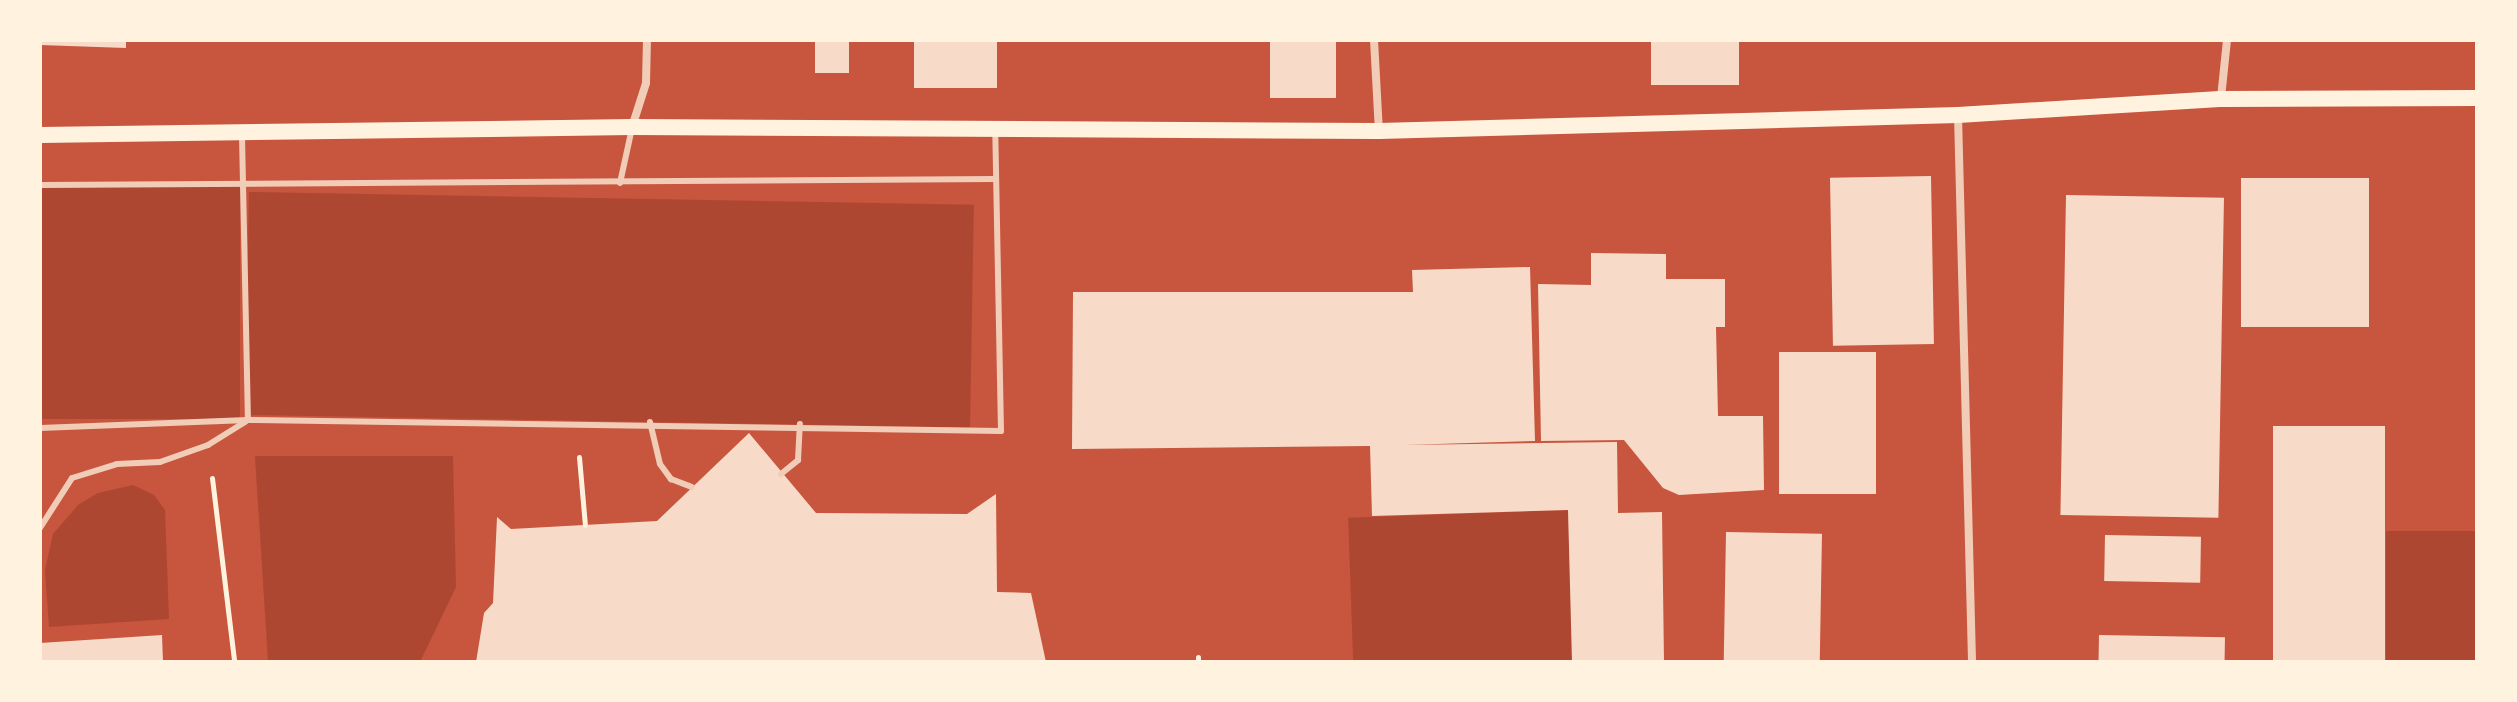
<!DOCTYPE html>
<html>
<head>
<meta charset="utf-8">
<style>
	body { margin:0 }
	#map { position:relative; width:2517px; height:702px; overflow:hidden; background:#c8553d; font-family:Jost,sans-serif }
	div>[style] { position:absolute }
	.green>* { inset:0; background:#ae4732; transform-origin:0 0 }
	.building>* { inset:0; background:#f7dbc8; transform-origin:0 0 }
	.path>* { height:5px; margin:-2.5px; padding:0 2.5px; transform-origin:2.5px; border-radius:2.5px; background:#fff3e0 }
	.service>* { height:6px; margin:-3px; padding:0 3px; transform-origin:3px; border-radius:3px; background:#f1ccb7 }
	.minor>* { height:8px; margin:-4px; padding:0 4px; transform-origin:4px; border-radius:4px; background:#f1ccb7 }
	.secondary>* { height:16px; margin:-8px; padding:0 8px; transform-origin:8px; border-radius:8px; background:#fff3e0 }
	span { translate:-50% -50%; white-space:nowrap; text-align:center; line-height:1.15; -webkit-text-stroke:8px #fff3e0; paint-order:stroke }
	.frame { position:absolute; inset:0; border:42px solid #fff3e0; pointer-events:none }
</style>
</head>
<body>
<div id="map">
	<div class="green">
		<i style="left:40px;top:183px;width:200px;height:236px"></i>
		<i style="left:249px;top:192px;width:725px;height:223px;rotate:1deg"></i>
		<i style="clip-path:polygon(255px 456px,453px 456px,456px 587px,420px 662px,268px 662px)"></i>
		<i style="clip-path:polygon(133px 485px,154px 495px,165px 510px,169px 619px,49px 627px,45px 570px,53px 534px,78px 505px,98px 493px)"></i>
		<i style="left:1568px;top:510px;width:152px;height:220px;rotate:88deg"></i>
		<i style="left:2477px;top:531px;width:129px;height:91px;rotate:90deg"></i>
	</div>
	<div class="building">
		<i style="clip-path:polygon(40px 40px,126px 40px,126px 48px,40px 45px)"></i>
		<i style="left:815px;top:40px;width:34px;height:33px"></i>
		<i style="left:914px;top:40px;width:83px;height:48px"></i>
		<i style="left:1270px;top:40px;width:66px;height:58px"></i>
		<i style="left:1651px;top:40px;width:88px;height:45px"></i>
		<i style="left:1931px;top:176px;width:168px;height:101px;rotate:89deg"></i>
		<i style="left:2369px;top:178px;width:149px;height:128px;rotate:90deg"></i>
		<i style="left:2066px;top:195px;width:158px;height:320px;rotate:1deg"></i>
		<i style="clip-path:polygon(1591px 253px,1666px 254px,1666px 279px,1725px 279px,1725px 327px,1716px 327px,1718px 416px,1763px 416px,1764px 490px,1679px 495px,1663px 488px,1624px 440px,1541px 441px,1538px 284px,1591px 285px)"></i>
		<i style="clip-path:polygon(1530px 267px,1535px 441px,1404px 445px,1617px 442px,1618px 513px,1662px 512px,1664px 662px,1572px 662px,1568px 510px,1372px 516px,1370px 446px,1072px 449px,1073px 292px,1413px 292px,1412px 270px)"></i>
		<i style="left:1779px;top:352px;width:97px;height:142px"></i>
		<i style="left:2273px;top:426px;width:112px;height:236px"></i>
		<i style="clip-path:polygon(749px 433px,816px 513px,967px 514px,996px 494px,997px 592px,1031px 593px,1046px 662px,476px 662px,484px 613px,493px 603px,497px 517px,511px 529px,657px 521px)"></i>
		<i style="left:1726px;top:532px;width:96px;height:130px;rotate:1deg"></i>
		<i style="left:2105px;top:535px;width:96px;height:46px;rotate:1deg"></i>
		<i style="clip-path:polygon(162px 635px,163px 662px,40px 662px,40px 643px)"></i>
		<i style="left:2099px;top:635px;width:126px;height:27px;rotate:1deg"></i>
	</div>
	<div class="path">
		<i style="left:579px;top:457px;width:68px;rotate:85deg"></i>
		<i style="left:212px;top:478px;width:184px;rotate:83.1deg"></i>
		<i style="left:1198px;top:657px;width:5px;rotate:90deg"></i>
	</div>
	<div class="service">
		<i style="left:242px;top:136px;width:284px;rotate:88.8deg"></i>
		<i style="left:620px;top:183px;width:56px;rotate:-77.7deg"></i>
		<i style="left:40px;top:185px;width:956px;rotate:-0.36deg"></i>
		<i style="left:650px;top:422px;width:43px;rotate:76.6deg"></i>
		<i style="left:660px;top:464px;width:19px;rotate:54deg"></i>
		<i style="left:671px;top:479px;width:22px;rotate:21deg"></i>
		<i style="left:40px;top:428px;width:208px;rotate:-2.2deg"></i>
		<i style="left:248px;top:420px;width:753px;rotate:0.84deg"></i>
		<i style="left:1001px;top:431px;width:299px;rotate:-91.1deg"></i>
		<i style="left:781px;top:474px;width:22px;rotate:-39deg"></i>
		<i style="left:798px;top:460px;width:36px;rotate:-87deg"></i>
		<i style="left:40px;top:528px;width:59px;rotate:-57.4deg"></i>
		<i style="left:72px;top:478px;width:47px;rotate:-17.3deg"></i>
		<i style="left:117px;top:464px;width:43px;rotate:-2.7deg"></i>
		<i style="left:160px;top:462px;width:51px;rotate:-19.5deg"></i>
		<i style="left:208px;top:445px;width:44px;rotate:-31.9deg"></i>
	</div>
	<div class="minor">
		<i style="left:1374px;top:40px;width:91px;rotate:86.9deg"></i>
		<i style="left:2221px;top:98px;width:58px;rotate:-84.1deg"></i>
		<i style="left:1958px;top:115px;width:547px;rotate:88.53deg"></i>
		<i style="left:632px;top:127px;width:46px;rotate:-72.3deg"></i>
		<i style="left:646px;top:83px;width:43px;rotate:-88.7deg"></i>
	</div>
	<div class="secondary">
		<i style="left:40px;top:135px;width:592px;rotate:-0.77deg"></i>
		<i style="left:632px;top:127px;width:747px;rotate:0.31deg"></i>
		<i style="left:1379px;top:131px;width:579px;rotate:-1.58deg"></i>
		<i style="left:1958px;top:115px;width:262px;rotate:-3.5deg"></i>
		<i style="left:2220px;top:99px;width:257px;rotate:-0.2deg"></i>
	</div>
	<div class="frame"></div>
</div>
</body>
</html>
